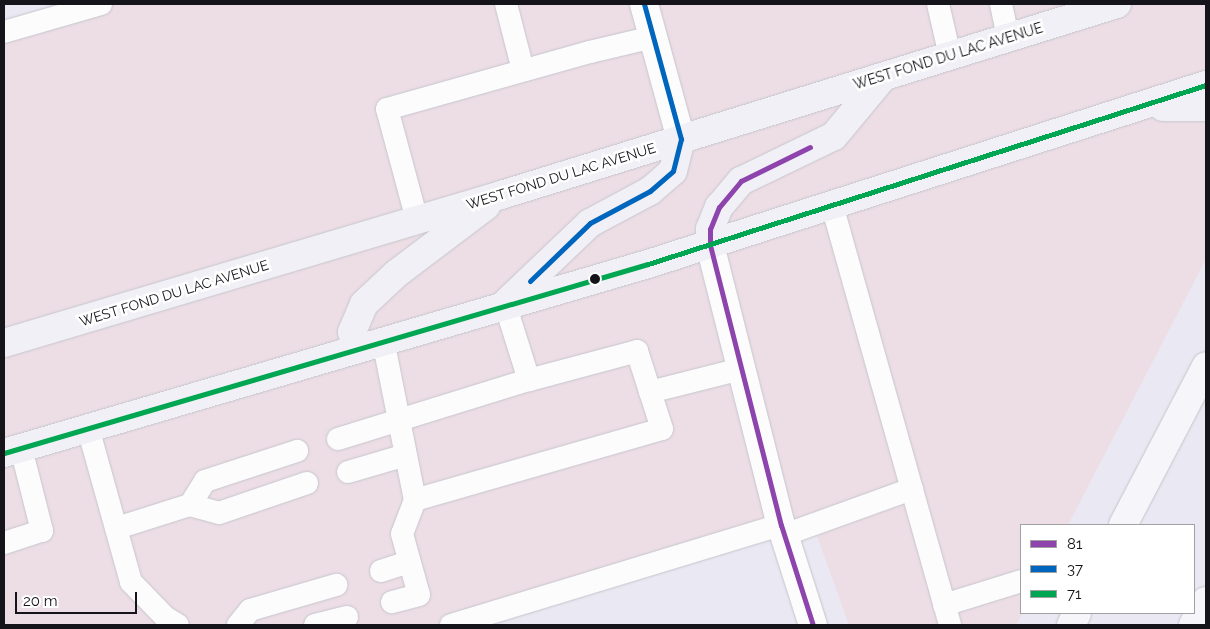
<!DOCTYPE html>
<html>
<head>
<meta charset="utf-8">
<style>
	body { margin:0 }
	#map { position:relative; width:1210px; height:629px; overflow:hidden; background:#eae8f2; font-family:Raleway,sans-serif }
	div>[style] { position:absolute }
	.commercial>* { inset:0; background:#eddee5 }
	.roads { filter:drop-shadow(0 0 1px #c6c5cd) drop-shadow(0 0 1px #c6c5cd) }
	.service>* { height:22px; margin:-11px; padding:0 11px; transform-origin:11px; border-radius:11px; background:#fcfcfd }
	.minor>* { height:28px; margin:-14px; padding:0 14px; transform-origin:14px; border-radius:14px; background:#fcfcfd }
	.secondary>* { height:28px; margin:-14px; padding:0 14px; transform-origin:14px; border-radius:14px; background:#f6f6fa }
	.primary>* { height:28px; margin:-14px; padding:0 14px; transform-origin:14px; border-radius:14px; background:#f1f0f6 }
	.bus-1>* { height:5px; margin:-2.5px; padding:0 2.5px; transform-origin:2.5px; border-radius:2.5px; background:#8e44ad }
	.bus-2>* { height:5px; margin:-2.5px; padding:0 2.5px; transform-origin:2.5px; border-radius:2.5px; background:#0065bd }
	.bus-3>* { height:5px; margin:-2.5px; padding:0 2.5px; transform-origin:2.5px; border-radius:2.5px; background:#00a651 }
	.dots>* { width:14px; height:14px; translate:-50% -50%; box-sizing:border-box; border:2px solid #fff; border-radius:50% }
	span { translate:-50% -50%; white-space:nowrap; text-align:center; line-height:1.15; -webkit-text-stroke:5px #fff; paint-order:stroke }
	.street-label { font-size:14px; color:#15141a }
	.frame { position:absolute; inset:0; border:5px solid #15141a; pointer-events:none }
	.legend { position:absolute; left:1020px; top:524px; width:175px; height:90px; box-sizing:border-box; background:#fff; border:1px solid #a1a1a3; margin:0; padding:6px 9px; list-style:none; font-size:15px; color:#15141a }
	.legend li { display:flex; align-items:center; gap:10px; height:25px }
	.legend b { width:25px; border:1px solid #a1a1a3 }
	.scale { position:absolute; left:15px; top:592px; width:122px; height:22px; box-sizing:border-box; border:2px solid #15141a; border-top:0; padding-left:6px; font-size:15px; line-height:18px; white-space:nowrap; color:#15141a; -webkit-text-stroke:4px #fff; paint-order:stroke }
</style>
</head>
<body>
<div id="map">
	<div class="commercial">
		<i style="clip-path:polygon(103px 4px,1206px 4px,1206px 259px,1068px 525px,1021px 525px,1023px 613px,1016px 625px,849px 625px,811px 519px,465px 625px,4px 625px,4px 32px)"></i>
	</div>
	<div class="roads">
		<div class="service">
			<i style="left:506px;top:4px;width:68px;rotate:75.6deg"></i>
			<i style="left:938px;top:4px;width:53px;rotate:77deg"></i>
			<i style="left:1001px;top:4px;width:35px;rotate:78deg"></i>
			<i style="left:4px;top:32px;width:101px;rotate:-16.1deg"></i>
			<i style="left:832px;top:205px;width:436px;rotate:74.3deg"></i>
			<i style="left:417px;top:220px;width:115px;rotate:-105.1deg"></i>
			<i style="left:387px;top:109px;width:211px;rotate:-15.7deg"></i>
			<i style="left:590px;top:52px;width:65px;rotate:-13.4deg"></i>
			<i style="left:505px;top:304px;width:80px;rotate:72.5deg"></i>
			<i style="left:383px;top:340px;width:163px;rotate:78.7deg"></i>
			<i style="left:650px;top:392px;width:94px;rotate:-14.2deg"></i>
			<i style="left:88px;top:428px;width:160px;rotate:74.4deg"></i>
			<i style="left:131px;top:582px;width:49px;rotate:45.8deg"></i>
			<i style="left:165px;top:617px;width:15px;rotate:32deg"></i>
			<i style="left:338px;top:439px;width:200px;rotate:-17.2deg"></i>
			<i style="left:529px;top:380px;width:112px;rotate:-15deg"></i>
			<i style="left:637px;top:351px;width:82px;rotate:72.2deg"></i>
			<i style="left:662px;top:429px;width:257px;rotate:164deg"></i>
			<i style="left:415px;top:500px;width:36px;rotate:111deg"></i>
			<i style="left:402px;top:534px;width:63px;rotate:74.4deg"></i>
			<i style="left:419px;top:595px;width:28px;rotate:165deg"></i>
			<i style="left:348px;top:472px;width:60px;rotate:-16.3deg"></i>
			<i style="left:190px;top:505px;width:30px;rotate:15deg"></i>
			<i style="left:219px;top:513px;width:93px;rotate:-18.8deg"></i>
			<i style="left:117px;top:528px;width:77px;rotate:-17.5deg"></i>
			<i style="left:190px;top:505px;width:28px;rotate:-58deg"></i>
			<i style="left:205px;top:481px;width:97px;rotate:-18.1deg"></i>
			<i style="left:784px;top:535px;width:136px;rotate:-19.8deg"></i>
			<i style="left:4px;top:543px;width:40px;rotate:-18deg"></i>
			<i style="left:42px;top:531px;width:86px;rotate:-104.2deg"></i>
			<i style="left:381px;top:571px;width:29px;rotate:-18deg"></i>
			<i style="left:944px;top:605px;width:81px;rotate:-17.3deg"></i>
			<i style="left:238px;top:625px;width:19px;rotate:-51deg"></i>
			<i style="left:250px;top:610px;width:90px;rotate:-16.2deg"></i>
			<i style="left:315px;top:625px;width:33px;rotate:-14deg"></i>
			<i style="left:451px;top:625px;width:345px;rotate:-16.9deg"></i>
		</div>
		<div class="minor">
			<i style="left:644px;top:4px;width:140px;rotate:74.7deg"></i>
			<i style="left:710px;top:245px;width:289px;rotate:75.8deg"></i>
			<i style="left:781px;top:525px;width:105px;rotate:72.3deg"></i>
		</div>
		<div class="secondary">
			<i style="left:1123px;top:525px;width:179px;rotate:-62.4deg"></i>
			<i style="left:1071px;top:625px;width:13px;rotate:-63deg"></i>
			<i style="left:1193px;top:625px;width:27px;rotate:-62deg"></i>
		</div>
		<div class="primary">
			<i style="left:1163px;top:107px;width:43px"></i>
			<i style="left:710px;top:245px;width:16px;rotate:-90deg"></i>
			<i style="left:710px;top:229px;width:24px;rotate:-68deg"></i>
			<i style="left:719px;top:207px;width:34px;rotate:-50deg"></i>
			<i style="left:741px;top:181px;width:103px;rotate:-25.8deg"></i>
			<i style="left:834px;top:136px;width:77px;rotate:-50.3deg"></i>
			<i style="left:507px;top:302px;width:115px;rotate:-43.6deg"></i>
			<i style="left:590px;top:223px;width:68px;rotate:-28.1deg"></i>
			<i style="left:650px;top:191px;width:30px;rotate:-41deg"></i>
			<i style="left:673px;top:171px;width:33px;rotate:-76deg"></i>
			<i style="left:4px;top:343px;width:519px;rotate:-16.58deg"></i>
			<i style="left:501px;top:195px;width:645px;rotate:-17.23deg"></i>
			<i style="left:356px;top:349px;width:17px;rotate:-103deg"></i>
			<i style="left:352px;top:332px;width:30px;rotate:-67deg"></i>
			<i style="left:364px;top:304px;width:44px;rotate:-43.2deg"></i>
			<i style="left:396px;top:274px;width:113px;rotate:-37.1deg"></i>
			<i style="left:4px;top:453px;width:671px;rotate:-16.36deg"></i>
			<i style="left:648px;top:264px;width:586px;rotate:-17.79deg"></i>
		</div>
	</div>
	<div class="bus-1">
		<i style="left:810px;top:147px;width:77px;rotate:153.8deg"></i>
		<i style="left:741px;top:181px;width:34px;rotate:130deg"></i>
		<i style="left:719px;top:207px;width:24px;rotate:112deg"></i>
		<i style="left:710px;top:229px;width:16px;rotate:90deg"></i>
		<i style="left:710px;top:245px;width:289px;rotate:75.8deg"></i>
		<i style="left:781px;top:525px;width:105px;rotate:72.3deg"></i>
	</div>
	<div class="bus-2">
		<i style="left:530px;top:281px;width:83px;rotate:-44deg"></i>
		<i style="left:590px;top:223px;width:68px;rotate:-28.1deg"></i>
		<i style="left:650px;top:191px;width:30px;rotate:-41deg"></i>
		<i style="left:673px;top:171px;width:33px;rotate:-76deg"></i>
		<i style="left:681px;top:139px;width:140px;rotate:-105.3deg"></i>
	</div>
	<div class="bus-3">
		<i style="left:4px;top:453px;width:671px;rotate:-16.36deg"></i>
		<i style="left:648px;top:264px;width:586px;rotate:-17.79deg"></i>
	</div>
	<div class="dots">
		<i style="left:595px;top:279px;background:#15141a"></i>
	</div>
	<div class="street-label">
		<span style="left:948px;top:56px;rotate:-17deg">WEST FOND DU LAC AVENUE</span>
		<span style="left:561px;top:176px;rotate:-17deg">WEST FOND DU LAC AVENUE</span>
		<span style="left:174px;top:293px;rotate:-17deg">WEST FOND DU LAC AVENUE</span>
	</div>
	<div class="frame"></div>
	<ul class="legend">
	<li><b style="height:6px;background:#8e44ad"></b>81</li>
	<li><b style="height:6px;background:#0065bd"></b>37</li>
	<li><b style="height:6px;background:#00a651"></b>71</li>
	</ul>
	<div class="scale">20 m</div>
</div>
</body>
</html>
